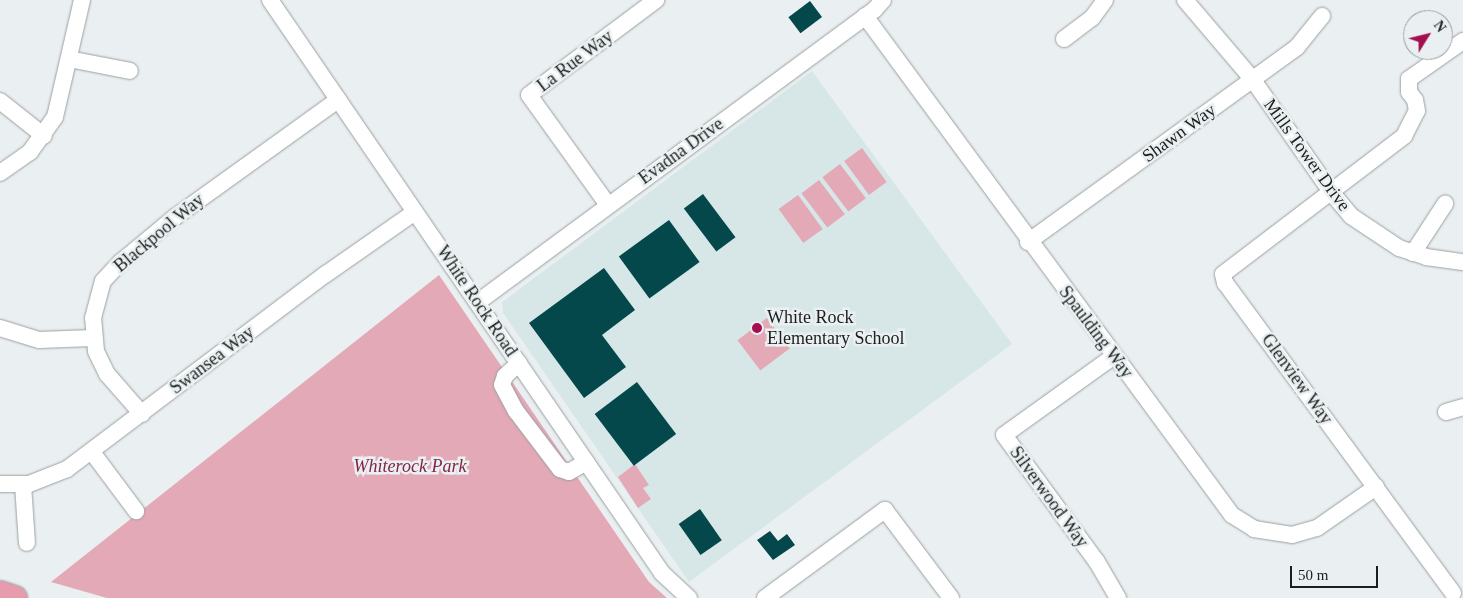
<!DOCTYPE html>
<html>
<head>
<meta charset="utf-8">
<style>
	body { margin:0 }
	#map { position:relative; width:1463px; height:598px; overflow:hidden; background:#eaf0f1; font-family:"Times New Roman",serif }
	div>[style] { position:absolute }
	.built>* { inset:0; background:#d7e7e8 }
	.green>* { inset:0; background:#e4a9b7; transform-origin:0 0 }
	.building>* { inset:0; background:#04484c; transform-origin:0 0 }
	.roads { filter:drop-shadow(0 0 1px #9aa0a1) drop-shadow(0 0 1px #9aa0a1) }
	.minor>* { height:16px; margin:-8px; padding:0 8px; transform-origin:8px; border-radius:8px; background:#fff }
	.highway>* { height:24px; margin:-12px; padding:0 12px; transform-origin:12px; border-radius:12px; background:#e79cae }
	.dots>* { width:14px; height:14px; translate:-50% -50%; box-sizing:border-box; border:2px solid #eaf0f1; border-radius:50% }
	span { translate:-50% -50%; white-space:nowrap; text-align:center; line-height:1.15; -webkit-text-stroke:5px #eaf0f1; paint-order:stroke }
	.street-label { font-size:18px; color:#1c1e1e }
	.poi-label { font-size:18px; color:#1c1e1e }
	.left { translate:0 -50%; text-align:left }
	.park-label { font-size:18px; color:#832445; font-style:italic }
	.north { position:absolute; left:1403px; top:10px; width:50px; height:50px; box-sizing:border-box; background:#eaf0f1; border:1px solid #989c9d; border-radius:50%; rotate:54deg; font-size:14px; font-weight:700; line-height:20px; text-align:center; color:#1c1e1e }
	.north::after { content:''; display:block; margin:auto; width:18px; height:22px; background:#a30f4f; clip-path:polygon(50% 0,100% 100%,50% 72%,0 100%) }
	.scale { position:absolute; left:1290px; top:566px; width:88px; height:22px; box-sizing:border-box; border:2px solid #1c1e1e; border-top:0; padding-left:6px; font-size:15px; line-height:18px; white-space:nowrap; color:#1c1e1e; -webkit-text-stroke:4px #eaf0f1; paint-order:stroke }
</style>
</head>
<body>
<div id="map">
	<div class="built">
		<i style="clip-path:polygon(812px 71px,1012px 344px,689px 582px,503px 313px,502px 302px)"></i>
	</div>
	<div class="green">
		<i style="left:862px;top:148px;width:42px;height:22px;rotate:54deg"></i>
		<i style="left:840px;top:164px;width:43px;height:22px;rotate:53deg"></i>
		<i style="left:819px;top:180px;width:43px;height:22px;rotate:53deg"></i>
		<i style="left:798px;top:195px;width:42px;height:24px;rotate:54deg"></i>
		<i style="clip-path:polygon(439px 275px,649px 582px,667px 598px,107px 598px,51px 582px)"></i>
		<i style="left:767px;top:318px;width:38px;height:37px;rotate:53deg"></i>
		<i style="clip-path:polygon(635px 464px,649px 485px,643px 488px,651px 499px,638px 508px,618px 477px)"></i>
	</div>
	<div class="building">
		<i style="left:810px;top:1px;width:20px;height:27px;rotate:53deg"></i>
		<i style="left:703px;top:194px;width:54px;height:24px;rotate:53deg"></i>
		<i style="left:669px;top:220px;width:52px;height:62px;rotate:54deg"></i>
		<i style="clip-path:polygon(604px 268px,635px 310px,602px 335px,626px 367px,584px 398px,529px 323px)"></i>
		<i style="left:637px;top:382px;width:65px;height:53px;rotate:53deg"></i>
		<i style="left:700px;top:509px;width:38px;height:26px;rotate:55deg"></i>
		<i style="clip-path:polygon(770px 531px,778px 541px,787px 534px,795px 545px,773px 560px,757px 540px)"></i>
	</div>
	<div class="roads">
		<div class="minor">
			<i style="left:270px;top:0;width:694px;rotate:55.62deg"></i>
			<i style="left:662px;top:573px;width:37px;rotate:43deg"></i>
			<i style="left:1185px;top:0;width:105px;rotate:49.6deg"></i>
			<i style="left:1253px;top:80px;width:136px;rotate:55.1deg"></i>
			<i style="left:1331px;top:192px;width:31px;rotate:50deg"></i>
			<i style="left:1351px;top:216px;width:58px;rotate:33.7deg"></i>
			<i style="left:1399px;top:248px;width:28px;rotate:18deg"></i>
			<i style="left:1426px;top:257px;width:37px;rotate:8deg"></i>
			<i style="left:865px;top:16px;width:619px;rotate:53.67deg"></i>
			<i style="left:1232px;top:515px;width:26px;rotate:32deg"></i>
			<i style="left:1254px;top:529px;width:38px;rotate:9deg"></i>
			<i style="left:1292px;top:535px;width:26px;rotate:-16deg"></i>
			<i style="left:1317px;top:528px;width:72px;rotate:-34.8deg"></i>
			<i style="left:1064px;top:39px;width:35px;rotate:-37deg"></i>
			<i style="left:1092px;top:18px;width:22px;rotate:-54deg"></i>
			<i style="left:69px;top:59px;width:62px;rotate:11.1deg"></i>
			<i style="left:0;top:101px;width:56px;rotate:38.5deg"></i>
			<i style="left:0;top:173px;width:37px;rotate:-35deg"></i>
			<i style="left:30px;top:152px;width:43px;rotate:-54.5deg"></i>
			<i style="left:55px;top:117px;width:120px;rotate:-77deg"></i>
			<i style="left:608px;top:205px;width:135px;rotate:-125.7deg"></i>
			<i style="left:529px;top:95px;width:159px;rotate:-36.8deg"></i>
			<i style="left:1028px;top:242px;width:332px;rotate:-35.9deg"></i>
			<i style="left:1297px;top:47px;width:40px;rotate:-51deg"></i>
			<i style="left:1413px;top:253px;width:59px;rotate:-56.9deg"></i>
			<i style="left:478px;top:302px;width:493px;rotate:-36.4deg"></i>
			<i style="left:875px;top:9px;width:12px;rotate:-48deg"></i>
			<i style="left:0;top:328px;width:41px;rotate:17.1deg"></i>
			<i style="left:39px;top:340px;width:54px;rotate:-2.1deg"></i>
			<i style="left:1114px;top:356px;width:135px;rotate:144.3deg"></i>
			<i style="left:1004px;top:435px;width:157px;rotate:53.8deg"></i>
			<i style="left:1097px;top:562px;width:42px;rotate:59.7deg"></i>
			<i style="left:519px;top:363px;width:19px;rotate:137deg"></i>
			<i style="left:505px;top:376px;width:9px;rotate:108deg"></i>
			<i style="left:502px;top:385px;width:30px;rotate:62deg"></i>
			<i style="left:516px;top:411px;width:73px;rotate:52.8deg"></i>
			<i style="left:560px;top:469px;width:9px;rotate:18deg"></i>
			<i style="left:569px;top:472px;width:20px;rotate:-30deg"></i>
			<i style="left:1446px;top:412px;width:18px;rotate:-16deg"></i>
			<i style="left:142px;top:414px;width:53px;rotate:-131.2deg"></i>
			<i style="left:107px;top:374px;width:25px;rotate:-116deg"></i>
			<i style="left:96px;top:351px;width:33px;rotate:-95deg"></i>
			<i style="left:93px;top:318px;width:38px;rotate:-75deg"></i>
			<i style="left:103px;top:281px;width:26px;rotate:-47deg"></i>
			<i style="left:121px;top:262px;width:70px;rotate:-39.8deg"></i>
			<i style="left:175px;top:217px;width:201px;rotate:-35.7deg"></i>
			<i style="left:92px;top:452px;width:74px;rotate:53.3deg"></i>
			<i style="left:0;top:484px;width:29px"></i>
			<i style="left:29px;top:484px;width:41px;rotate:-21.5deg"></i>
			<i style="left:67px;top:469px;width:324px;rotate:-37deg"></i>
			<i style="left:326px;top:274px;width:108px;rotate:-34.9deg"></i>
			<i style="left:23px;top:485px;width:58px;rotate:86.1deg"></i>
			<i style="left:1453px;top:593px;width:385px;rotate:-126.3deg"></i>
			<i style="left:1225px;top:283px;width:9px;rotate:-103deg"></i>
			<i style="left:1223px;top:274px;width:228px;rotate:-37.3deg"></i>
			<i style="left:1404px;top:136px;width:28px;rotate:-63deg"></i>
			<i style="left:1417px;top:111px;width:11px;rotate:-100deg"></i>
			<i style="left:1415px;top:100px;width:10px;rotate:-127deg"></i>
			<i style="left:1409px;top:92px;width:13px;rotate:-90deg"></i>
			<i style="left:1409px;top:79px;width:66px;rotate:-35.1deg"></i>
			<i style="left:765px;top:598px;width:149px;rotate:-36.3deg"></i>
			<i style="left:885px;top:510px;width:110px;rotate:53.1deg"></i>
		</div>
		<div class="highway">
			<i style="left:0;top:593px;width:16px;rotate:18deg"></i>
		</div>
	</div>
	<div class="dots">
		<i style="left:757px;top:328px;background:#a30f4f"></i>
	</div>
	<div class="street-label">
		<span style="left:575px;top:61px;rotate:-37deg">La Rue Way</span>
		<span style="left:1179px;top:133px;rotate:-36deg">Shawn Way</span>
		<span style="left:681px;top:151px;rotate:-36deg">Evadna Drive</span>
		<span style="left:1307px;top:155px;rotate:54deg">Mills Tower Drive</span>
		<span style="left:159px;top:233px;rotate:-40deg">Blackpool Way</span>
		<span style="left:477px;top:301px;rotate:56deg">White Rock Road</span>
		<span style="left:1096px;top:332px;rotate:53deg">Spaulding Way</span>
		<span style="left:212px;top:360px;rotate:-37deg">Swansea Way</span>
		<span style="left:1297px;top:379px;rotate:54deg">Glenview Way</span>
		<span style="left:1049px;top:497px;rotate:54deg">Silverwood Way</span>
	</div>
	<div class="poi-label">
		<span class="left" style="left:767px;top:328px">White Rock<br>Elementary School</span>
	</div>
	<div class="park-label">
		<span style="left:410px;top:466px">Whiterock Park</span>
	</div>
	<div class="north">N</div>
	<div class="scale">50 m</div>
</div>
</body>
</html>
